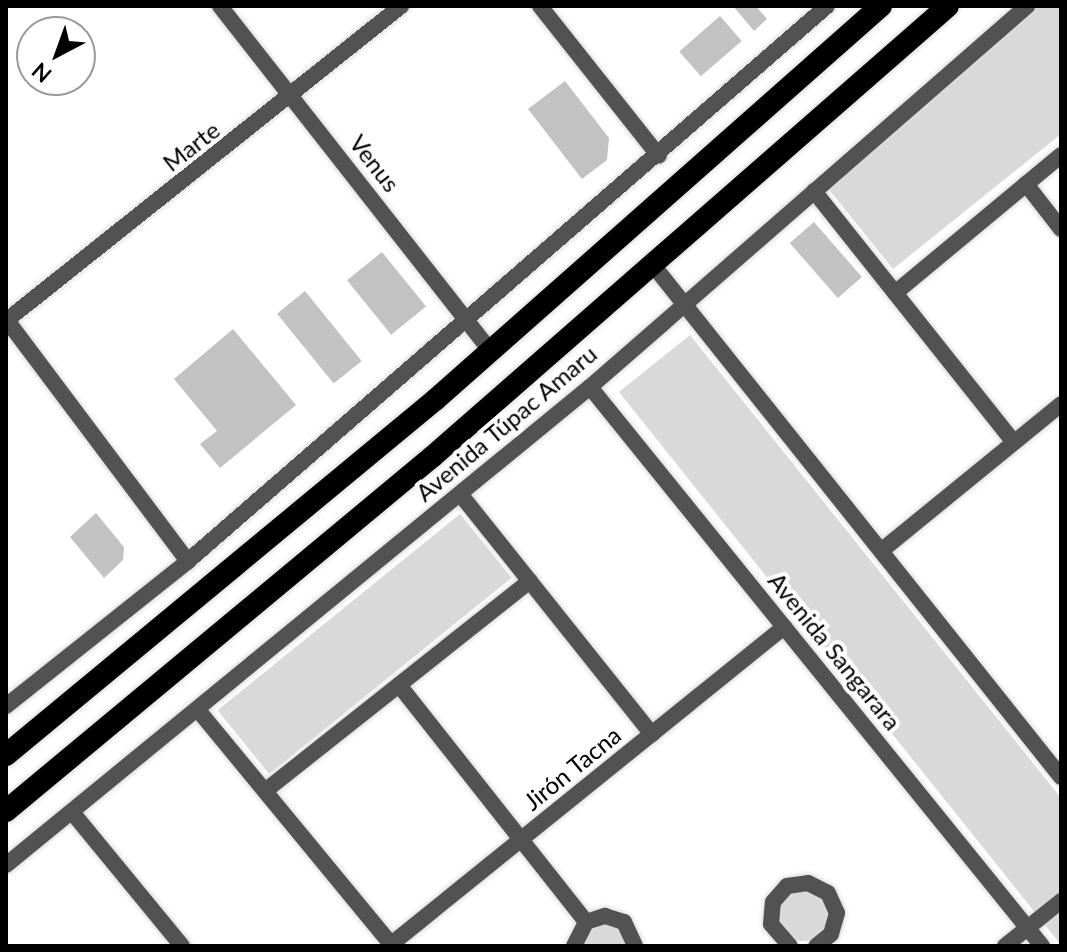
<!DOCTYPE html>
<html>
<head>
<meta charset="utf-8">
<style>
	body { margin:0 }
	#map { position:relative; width:1067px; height:952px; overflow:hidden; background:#fff; font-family:Lato,sans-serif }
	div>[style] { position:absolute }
	.green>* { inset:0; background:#d9d9d9; transform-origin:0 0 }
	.round { border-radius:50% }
	.building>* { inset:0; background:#c2c2c2; transform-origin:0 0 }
	.roads { filter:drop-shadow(0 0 2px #dbdbdb) drop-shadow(0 0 2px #dbdbdb) }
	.minor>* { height:16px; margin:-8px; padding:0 8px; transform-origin:8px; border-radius:8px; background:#525252 }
	.tertiary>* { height:16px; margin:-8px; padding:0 8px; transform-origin:8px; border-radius:8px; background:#525252 }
	.trunk>* { height:22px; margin:-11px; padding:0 11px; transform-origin:11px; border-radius:11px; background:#000 }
	span { translate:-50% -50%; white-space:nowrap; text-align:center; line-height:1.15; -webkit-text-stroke:8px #fff; paint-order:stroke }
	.street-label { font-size:24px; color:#000 }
	.frame { position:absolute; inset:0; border:8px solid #000; pointer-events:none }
	.north { position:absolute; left:16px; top:16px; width:80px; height:80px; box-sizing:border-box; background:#fff; border:2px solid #999; border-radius:50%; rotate:221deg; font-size:22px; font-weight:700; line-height:32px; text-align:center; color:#000 }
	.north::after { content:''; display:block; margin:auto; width:28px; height:36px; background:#000; clip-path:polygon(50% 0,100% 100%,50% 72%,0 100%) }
</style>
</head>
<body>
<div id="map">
	<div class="green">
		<i style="clip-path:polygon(1033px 6px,1061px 6px,1061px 134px,893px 269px,827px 187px)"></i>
		<i style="clip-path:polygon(690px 335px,1061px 798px,1061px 945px,619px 392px)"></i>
		<i style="left:460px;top:514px;width:82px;height:312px;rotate:51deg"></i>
		<i class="round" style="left:778px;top:891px;width:50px;height:50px"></i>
		<i style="clip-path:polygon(604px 923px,619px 928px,628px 946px,580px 946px,589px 928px)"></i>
	</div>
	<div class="building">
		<i style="clip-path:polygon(733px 6px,756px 6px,767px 19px,754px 31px)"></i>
		<i style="left:720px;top:16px;width:33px;height:54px;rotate:49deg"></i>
		<i style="clip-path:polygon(565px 81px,609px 138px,607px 160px,582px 179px,528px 109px)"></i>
		<i style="left:814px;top:222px;width:73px;height:32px;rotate:49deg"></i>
		<i style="left:382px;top:252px;width:70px;height:45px;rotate:51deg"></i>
		<i style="left:305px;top:291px;width:90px;height:36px;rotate:51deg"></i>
		<i style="clip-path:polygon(233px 329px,296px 405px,220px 468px,200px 444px,217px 431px,174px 379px)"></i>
		<i style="clip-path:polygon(96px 513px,124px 547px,123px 560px,104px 578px,70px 537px)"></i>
	</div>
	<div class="roads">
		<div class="minor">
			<i style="left:220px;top:6px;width:439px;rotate:51.9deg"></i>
			<i style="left:540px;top:6px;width:191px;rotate:51.6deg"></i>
			<i style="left:1026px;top:184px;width:57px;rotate:52.1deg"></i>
			<i style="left:814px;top:191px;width:321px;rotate:51.5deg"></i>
			<i style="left:895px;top:293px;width:216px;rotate:-39.7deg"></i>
			<i style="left:6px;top:319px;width:303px;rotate:53.1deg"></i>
			<i style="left:7px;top:320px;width:504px;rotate:-38.55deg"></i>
			<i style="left:461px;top:495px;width:306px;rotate:51.4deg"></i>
			<i style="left:881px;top:551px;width:232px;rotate:-39.2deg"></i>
			<i style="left:399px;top:685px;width:302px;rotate:51.7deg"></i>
			<i style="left:198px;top:710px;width:303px;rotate:50.5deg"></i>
			<i style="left:265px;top:791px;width:338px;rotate:-38.4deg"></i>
			<i style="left:72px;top:812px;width:173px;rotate:50.6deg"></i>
			<i style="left:389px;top:946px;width:508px;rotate:-38.92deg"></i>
			<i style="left:574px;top:946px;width:27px;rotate:-63deg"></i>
			<i style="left:586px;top:922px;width:20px;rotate:-18deg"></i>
			<i style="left:605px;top:916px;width:20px;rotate:18deg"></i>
			<i style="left:624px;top:922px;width:26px;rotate:65deg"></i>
			<i style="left:790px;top:946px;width:29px;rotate:-131deg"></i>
			<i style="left:771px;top:924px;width:22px;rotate:-85deg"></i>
			<i style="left:773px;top:902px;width:21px;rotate:-49deg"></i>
			<i style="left:787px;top:886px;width:21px;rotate:-8deg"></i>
			<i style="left:808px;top:883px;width:22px;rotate:27deg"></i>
			<i style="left:828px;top:893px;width:22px;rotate:66deg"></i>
			<i style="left:837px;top:913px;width:22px;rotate:106deg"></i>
			<i style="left:831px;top:934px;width:19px;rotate:141deg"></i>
			<i style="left:1005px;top:946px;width:72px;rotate:-38.8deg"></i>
		</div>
		<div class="tertiary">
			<i style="left:653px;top:265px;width:655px;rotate:51.45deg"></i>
			<i style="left:590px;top:387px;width:719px;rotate:51.04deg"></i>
			<i style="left:6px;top:706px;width:233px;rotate:-38.5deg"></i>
			<i style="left:188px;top:561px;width:846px;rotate:-40.98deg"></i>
			<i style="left:6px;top:865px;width:755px;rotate:-39.3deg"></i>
			<i style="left:590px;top:387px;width:580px;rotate:-41.08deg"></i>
		</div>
		<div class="trunk">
			<i style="left:6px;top:755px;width:557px;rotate:-39.61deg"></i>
			<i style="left:435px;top:400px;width:595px;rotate:-41.46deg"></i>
			<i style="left:6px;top:811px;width:554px;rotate:-39.73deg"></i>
			<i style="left:432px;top:457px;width:685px;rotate:-41.15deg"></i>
		</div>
	</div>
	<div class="street-label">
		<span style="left:191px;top:146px;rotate:-38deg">Marte</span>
		<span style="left:375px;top:163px;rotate:52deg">Venus</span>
		<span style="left:506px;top:423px;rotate:-40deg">Avenida Túpac Amaru</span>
		<span style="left:835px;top:651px;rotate:51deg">Avenida Sangarara</span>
		<span style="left:572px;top:768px;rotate:-39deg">Jirón Tacna</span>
	</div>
	<div class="frame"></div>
	<div class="north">N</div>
</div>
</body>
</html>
